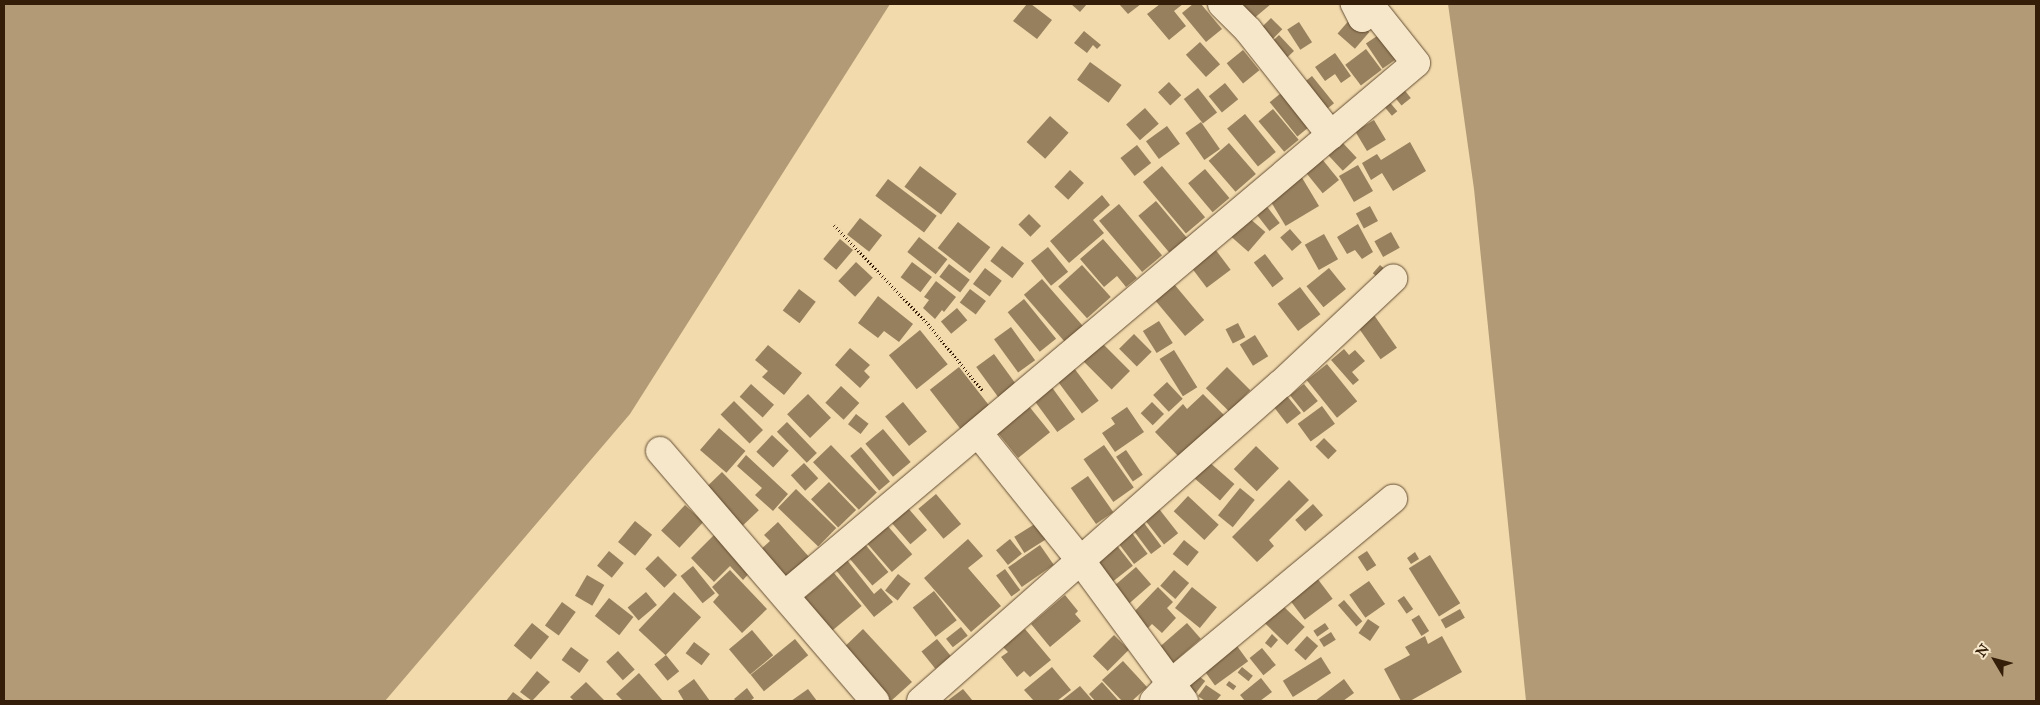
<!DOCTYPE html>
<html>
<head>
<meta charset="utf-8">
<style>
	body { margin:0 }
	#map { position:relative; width:2040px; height:705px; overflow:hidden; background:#f2daad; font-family:"IM FELL Great Primer",serif }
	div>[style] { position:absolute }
	.water>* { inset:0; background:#b19a75 }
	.building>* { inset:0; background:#97805e; transform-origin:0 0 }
	.path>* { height:3px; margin-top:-1.5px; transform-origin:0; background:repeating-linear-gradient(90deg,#341e09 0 1px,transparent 0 3.5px) }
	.roads { filter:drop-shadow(0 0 1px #644d32) drop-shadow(0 0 1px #644d32) }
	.minor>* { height:28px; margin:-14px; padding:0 14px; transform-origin:14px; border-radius:14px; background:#f7e7ca }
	span { translate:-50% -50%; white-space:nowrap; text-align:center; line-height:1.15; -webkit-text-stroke:5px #f7e7ca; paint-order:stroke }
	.frame { position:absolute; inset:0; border:5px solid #341e09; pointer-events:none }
	.north { position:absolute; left:1970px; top:635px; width:50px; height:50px; -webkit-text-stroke:4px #f7e7ca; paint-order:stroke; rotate:307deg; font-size:14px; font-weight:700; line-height:20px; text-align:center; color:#341e09 }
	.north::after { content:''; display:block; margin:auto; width:18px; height:22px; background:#341e09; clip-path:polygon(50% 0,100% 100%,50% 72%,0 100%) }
</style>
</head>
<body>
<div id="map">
	<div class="water">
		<i style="clip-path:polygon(4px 4px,890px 4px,630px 414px,385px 701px,4px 701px)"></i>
		<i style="clip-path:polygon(1448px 4px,2036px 4px,2036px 701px,1526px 701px,1474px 189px)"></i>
	</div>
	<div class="building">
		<i style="clip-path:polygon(1027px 4px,1031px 4px,1052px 20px,1037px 39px,1013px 21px)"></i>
		<i style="clip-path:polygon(1071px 4px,1087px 4px,1080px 12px)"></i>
		<i style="clip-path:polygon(1119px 4px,1141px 4px,1128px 14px)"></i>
		<i style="clip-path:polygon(1160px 4px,1183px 4px,1174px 11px,1186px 26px,1169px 40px,1147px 14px)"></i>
		<i style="clip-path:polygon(1193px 4px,1201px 4px,1222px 29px,1206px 42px,1182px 13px)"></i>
		<i style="clip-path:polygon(1237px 4px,1271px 4px,1252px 20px)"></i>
		<i style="left:1352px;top:17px;width:23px;height:22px;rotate:41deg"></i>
		<i style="left:1271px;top:18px;width:16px;height:16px;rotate:45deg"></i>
		<i style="left:1299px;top:22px;width:24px;height:14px;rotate:57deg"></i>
		<i style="clip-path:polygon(1084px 31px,1101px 45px,1097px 49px,1093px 45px,1087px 53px,1074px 43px)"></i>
		<i style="left:1380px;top:34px;width:30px;height:17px;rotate:56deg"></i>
		<i style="left:1279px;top:35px;width:22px;height:20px;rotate:47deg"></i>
		<i style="left:1200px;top:42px;width:30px;height:19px;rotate:48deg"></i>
		<i style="left:1366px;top:49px;width:26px;height:26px;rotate:53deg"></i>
		<i style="left:1243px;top:50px;width:26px;height:21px;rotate:51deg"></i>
		<i style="clip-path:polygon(1335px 53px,1351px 76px,1341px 83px,1335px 74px,1325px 81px,1315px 67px)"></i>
		<i style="left:1090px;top:62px;width:39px;height:22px;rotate:36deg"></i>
		<i style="left:1312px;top:76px;width:35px;height:20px;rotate:51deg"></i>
		<i style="left:1169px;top:82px;width:18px;height:15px;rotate:47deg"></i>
		<i style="left:1225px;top:83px;width:21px;height:21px;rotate:51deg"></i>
		<i style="left:1402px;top:87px;width:14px;height:12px;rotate:51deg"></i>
		<i style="left:1198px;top:88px;width:31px;height:18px;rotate:52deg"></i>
		<i style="left:1286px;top:89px;width:44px;height:21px;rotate:51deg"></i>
		<i style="left:1387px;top:99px;width:16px;height:7px;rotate:50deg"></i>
		<i style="left:1145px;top:108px;width:21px;height:25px;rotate:49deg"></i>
		<i style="left:1273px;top:109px;width:40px;height:19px;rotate:50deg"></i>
		<i style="left:1245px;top:114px;width:49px;height:23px;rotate:51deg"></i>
		<i style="left:1050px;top:116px;width:25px;height:35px;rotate:42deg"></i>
		<i style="left:1374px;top:120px;width:23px;height:22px;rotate:59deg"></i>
		<i style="left:1201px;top:122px;width:33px;height:19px;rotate:55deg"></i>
		<i style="left:1167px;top:126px;width:22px;height:26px;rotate:54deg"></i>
		<i style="left:1341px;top:141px;width:23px;height:19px;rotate:47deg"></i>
		<i style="clip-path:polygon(1410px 142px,1426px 171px,1393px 191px,1382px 173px,1371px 180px,1362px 163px,1377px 154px,1381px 160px)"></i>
		<i style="left:1229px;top:143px;width:41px;height:27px;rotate:49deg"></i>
		<i style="left:1137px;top:145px;width:23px;height:21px;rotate:52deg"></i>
		<i style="left:1322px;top:159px;width:27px;height:21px;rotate:51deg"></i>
		<i style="left:1358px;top:165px;width:30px;height:22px;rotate:60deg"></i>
		<i style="left:920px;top:166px;width:46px;height:26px;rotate:37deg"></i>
		<i style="left:1162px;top:166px;width:67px;height:25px;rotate:50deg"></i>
		<i style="left:1205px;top:169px;width:38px;height:22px;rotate:50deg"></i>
		<i style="left:1070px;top:170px;width:19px;height:23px;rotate:43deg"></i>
		<i style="left:1301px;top:176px;width:35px;height:39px;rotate:59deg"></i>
		<i style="left:888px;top:179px;width:61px;height:21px;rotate:37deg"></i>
		<i style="clip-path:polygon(1102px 195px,1110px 205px,1093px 220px,1104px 233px,1069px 263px,1050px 241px)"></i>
		<i style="left:1156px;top:201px;width:48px;height:23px;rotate:50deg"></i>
		<i style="left:1119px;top:204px;width:67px;height:26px;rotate:50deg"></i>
		<i style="left:1265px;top:204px;width:24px;height:13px;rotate:52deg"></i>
		<i style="left:1370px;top:206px;width:17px;height:16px;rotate:62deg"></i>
		<i style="left:1029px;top:214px;width:17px;height:15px;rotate:45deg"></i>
		<i style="left:1248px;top:217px;width:23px;height:26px;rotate:41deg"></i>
		<i style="left:860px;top:218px;width:28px;height:21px;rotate:38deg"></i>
		<i style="left:958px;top:222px;width:41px;height:33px;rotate:38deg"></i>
		<i style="clip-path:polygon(1358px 224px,1373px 252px,1362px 259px,1355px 250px,1347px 254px,1337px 237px)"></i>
		<i style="left:1290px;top:229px;width:18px;height:13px;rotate:49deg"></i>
		<i style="left:1391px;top:232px;width:18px;height:19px;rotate:61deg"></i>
		<i style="left:1324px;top:234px;width:29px;height:22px;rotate:61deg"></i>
		<i style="left:919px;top:237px;width:36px;height:19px;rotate:38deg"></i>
		<i style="left:840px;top:239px;width:17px;height:26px;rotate:40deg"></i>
		<i style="clip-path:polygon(1103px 239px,1137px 278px,1126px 287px,1117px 276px,1104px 287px,1080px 259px)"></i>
		<i style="left:1002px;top:246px;width:28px;height:19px;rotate:38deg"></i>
		<i style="left:1048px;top:247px;width:32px;height:22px;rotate:51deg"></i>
		<i style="left:1215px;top:249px;width:26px;height:30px;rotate:53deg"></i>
		<i style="left:1265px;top:254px;width:31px;height:14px;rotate:53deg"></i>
		<i style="left:856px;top:262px;width:23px;height:26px;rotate:43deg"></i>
		<i style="left:912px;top:262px;width:25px;height:19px;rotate:37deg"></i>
		<i style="left:949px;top:264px;width:26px;height:16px;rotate:37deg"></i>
		<i style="left:1082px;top:265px;width:43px;height:32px;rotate:48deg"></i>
		<i style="left:1380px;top:265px;width:11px;height:11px;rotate:41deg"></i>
		<i style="left:985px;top:268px;width:21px;height:20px;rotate:37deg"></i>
		<i style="left:1329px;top:268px;width:27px;height:29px;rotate:51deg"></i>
		<i style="left:1042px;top:279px;width:64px;height:24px;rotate:49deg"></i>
		<i style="clip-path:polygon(936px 281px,956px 297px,944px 312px,942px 310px,935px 319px,923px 308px,929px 300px,924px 297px)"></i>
		<i style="left:1174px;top:284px;width:47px;height:25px;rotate:50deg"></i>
		<i style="left:1300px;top:287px;width:34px;height:28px;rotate:53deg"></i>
		<i style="left:799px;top:289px;width:21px;height:27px;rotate:37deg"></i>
		<i style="left:970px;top:289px;width:20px;height:17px;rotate:37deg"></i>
		<i style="clip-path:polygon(878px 296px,913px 324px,899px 342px,884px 331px,878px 338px,858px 323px)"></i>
		<i style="left:1024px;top:299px;width:51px;height:21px;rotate:51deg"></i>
		<i style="left:957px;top:308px;width:16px;height:21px;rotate:50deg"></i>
		<i style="left:1374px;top:315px;width:40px;height:20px;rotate:55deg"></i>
		<i style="left:1159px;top:321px;width:26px;height:19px;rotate:58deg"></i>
		<i style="left:1238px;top:323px;width:16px;height:14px;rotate:63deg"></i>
		<i style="left:1011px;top:327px;width:41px;height:21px;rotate:54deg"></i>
		<i style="left:920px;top:330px;width:44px;height:40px;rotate:51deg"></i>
		<i style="left:1134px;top:334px;width:25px;height:21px;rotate:45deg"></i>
		<i style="left:1255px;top:335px;width:25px;height:18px;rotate:58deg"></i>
		<i style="left:1101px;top:342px;width:41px;height:26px;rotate:45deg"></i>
		<i style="clip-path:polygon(768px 345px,802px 373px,784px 395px,762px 377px,768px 371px,755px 360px)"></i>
		<i style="clip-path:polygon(850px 348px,870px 365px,864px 371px,870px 377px,860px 388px,835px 365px)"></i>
		<i style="clip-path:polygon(1344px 349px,1349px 355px,1355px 350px,1365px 361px,1352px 372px,1359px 380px,1353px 385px,1331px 360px)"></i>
		<i style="left:1174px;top:350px;width:44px;height:17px;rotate:58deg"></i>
		<i style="left:994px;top:354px;width:41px;height:22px;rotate:54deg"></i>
		<i style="left:1327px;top:364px;width:48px;height:26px;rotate:51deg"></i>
		<i style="left:959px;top:367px;width:53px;height:37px;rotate:52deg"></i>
		<i style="left:1227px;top:367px;width:33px;height:30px;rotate:45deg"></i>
		<i style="left:1074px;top:368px;width:41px;height:21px;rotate:53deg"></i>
		<i style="left:1167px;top:382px;width:23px;height:19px;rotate:47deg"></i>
		<i style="left:751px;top:384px;width:31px;height:17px;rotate:42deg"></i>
		<i style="left:1304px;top:384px;width:22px;height:18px;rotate:51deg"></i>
		<i style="left:841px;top:386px;width:25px;height:23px;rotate:43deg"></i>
		<i style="left:1051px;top:386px;width:41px;height:22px;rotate:54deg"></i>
		<i style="left:808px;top:394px;width:33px;height:29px;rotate:46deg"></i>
		<i style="clip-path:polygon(1203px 394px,1224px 415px,1180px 458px,1155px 432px,1183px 404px,1187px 409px)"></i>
		<i style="clip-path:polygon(1287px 396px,1301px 413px,1287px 424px,1270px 402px)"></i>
		<i style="left:734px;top:401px;width:41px;height:19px;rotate:45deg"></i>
		<i style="left:903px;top:402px;width:38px;height:23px;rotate:51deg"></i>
		<i style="left:1152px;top:402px;width:17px;height:16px;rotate:45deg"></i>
		<i style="left:1028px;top:405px;width:35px;height:41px;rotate:51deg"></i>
		<i style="left:1322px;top:406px;width:22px;height:30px;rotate:54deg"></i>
		<i style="clip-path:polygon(1127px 407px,1144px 432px,1115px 452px,1102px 433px,1115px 424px,1111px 418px)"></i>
		<i style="left:856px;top:414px;width:16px;height:13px;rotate:38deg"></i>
		<i style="left:787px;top:422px;width:43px;height:14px;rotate:46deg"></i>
		<i style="left:719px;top:428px;width:35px;height:29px;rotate:41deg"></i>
		<i style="left:883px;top:429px;width:43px;height:23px;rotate:50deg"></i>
		<i style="left:772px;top:435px;width:23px;height:23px;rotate:43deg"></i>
		<i style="left:1324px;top:438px;width:18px;height:12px;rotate:45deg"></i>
		<i style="left:831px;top:445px;width:66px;height:25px;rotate:46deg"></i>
		<i style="left:1104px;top:445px;width:52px;height:25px;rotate:55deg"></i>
		<i style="left:1256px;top:446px;width:32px;height:32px;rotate:44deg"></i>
		<i style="left:861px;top:447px;width:45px;height:14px;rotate:50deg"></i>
		<i style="left:1126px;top:450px;width:30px;height:12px;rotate:56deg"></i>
		<i style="clip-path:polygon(746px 455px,788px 494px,773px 511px,755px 495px,762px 488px,737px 466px)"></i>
		<i style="left:1208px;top:461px;width:35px;height:22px;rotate:41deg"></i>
		<i style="left:804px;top:463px;width:21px;height:18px;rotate:47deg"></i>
		<i style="left:722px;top:472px;width:53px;height:28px;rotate:46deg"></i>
		<i style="left:1088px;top:476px;width:44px;height:21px;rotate:55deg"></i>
		<i style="clip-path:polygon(1289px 480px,1309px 500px,1269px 540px,1274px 546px,1257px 562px,1232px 537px)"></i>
		<i style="left:829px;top:482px;width:39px;height:25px;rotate:46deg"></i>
		<i style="left:1240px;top:488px;width:19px;height:35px;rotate:39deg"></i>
		<i style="left:796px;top:489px;width:56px;height:26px;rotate:44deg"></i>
		<i style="left:936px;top:494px;width:39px;height:23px;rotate:50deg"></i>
		<i style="left:1188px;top:496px;width:42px;height:21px;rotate:43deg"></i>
		<i style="left:1313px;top:504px;width:15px;height:24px;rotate:48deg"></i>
		<i style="left:685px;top:505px;width:25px;height:35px;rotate:43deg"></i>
		<i style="left:1156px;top:505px;width:36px;height:18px;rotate:52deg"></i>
		<i style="left:908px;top:508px;width:29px;height:22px;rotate:49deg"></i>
		<i style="left:1141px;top:519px;width:34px;height:13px;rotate:53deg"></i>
		<i style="left:635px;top:521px;width:22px;height:27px;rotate:39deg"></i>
		<i style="clip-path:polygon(778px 522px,810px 558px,784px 581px,758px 552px,770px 541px,764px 535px)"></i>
		<i style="left:1038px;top:522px;width:19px;height:28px;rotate:58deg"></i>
		<i style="left:886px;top:524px;width:40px;height:27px;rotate:49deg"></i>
		<i style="left:1129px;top:529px;width:31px;height:17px;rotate:53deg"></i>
		<i style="clip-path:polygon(717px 532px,753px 569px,743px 580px,730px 566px,714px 582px,691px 558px)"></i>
		<i style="clip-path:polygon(968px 539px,983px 556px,968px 568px,1001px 606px,971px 632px,924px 578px)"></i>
		<i style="left:1010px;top:539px;width:19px;height:18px;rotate:51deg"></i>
		<i style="left:1184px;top:540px;width:19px;height:18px;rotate:39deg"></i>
		<i style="left:864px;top:543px;width:38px;height:21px;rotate:50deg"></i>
		<i style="left:1115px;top:543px;width:29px;height:31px;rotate:52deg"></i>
		<i style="left:1040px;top:545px;width:24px;height:39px;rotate:55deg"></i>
		<i style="left:609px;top:551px;width:19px;height:19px;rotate:39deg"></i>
		<i style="left:1367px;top:551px;width:17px;height:11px;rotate:57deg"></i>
		<i style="clip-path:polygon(1415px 552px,1419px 559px,1411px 564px,1407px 558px)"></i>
		<i style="clip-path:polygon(843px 555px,874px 594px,881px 588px,893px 602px,874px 617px,831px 564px)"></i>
		<i style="left:1430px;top:555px;width:57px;height:25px;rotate:58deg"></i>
		<i style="left:658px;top:556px;width:27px;height:18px;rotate:45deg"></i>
		<i style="left:693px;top:566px;width:35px;height:16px;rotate:51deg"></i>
		<i style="left:1136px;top:567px;width:23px;height:34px;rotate:49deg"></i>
		<i style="left:1005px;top:569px;width:26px;height:11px;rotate:54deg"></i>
		<i style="clip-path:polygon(730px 570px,767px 609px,742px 633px,713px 602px,719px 595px,712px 587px)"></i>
		<i style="left:1174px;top:570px;width:20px;height:21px;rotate:41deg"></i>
		<i style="left:834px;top:573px;width:43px;height:46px;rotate:50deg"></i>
		<i style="left:898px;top:574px;width:16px;height:21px;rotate:38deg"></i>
		<i style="left:587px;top:575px;width:20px;height:24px;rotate:30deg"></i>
		<i style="left:1317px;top:578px;width:26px;height:35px;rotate:53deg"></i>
		<i style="left:1369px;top:581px;width:28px;height:24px;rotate:55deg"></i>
		<i style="clip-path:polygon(1158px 587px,1173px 602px,1167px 608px,1176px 618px,1162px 633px,1152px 624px,1147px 629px,1131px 615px)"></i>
		<i style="left:1192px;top:587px;width:32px;height:27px;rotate:39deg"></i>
		<i style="left:934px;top:591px;width:37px;height:27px;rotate:52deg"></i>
		<i style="left:646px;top:592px;width:17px;height:24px;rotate:50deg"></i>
		<i style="left:674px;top:592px;width:37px;height:52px;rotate:43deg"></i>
		<i style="clip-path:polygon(1065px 595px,1078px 611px,1075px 614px,1081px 621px,1050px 647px,1031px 624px)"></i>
		<i style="left:1404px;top:596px;width:16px;height:8px;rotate:55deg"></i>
		<i style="left:609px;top:598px;width:31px;height:23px;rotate:38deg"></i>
		<i style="left:1344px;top:600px;width:28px;height:8px;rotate:49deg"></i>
		<i style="left:562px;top:602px;width:17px;height:29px;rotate:36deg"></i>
		<i style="left:1281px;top:604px;width:33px;height:25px;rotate:44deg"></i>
		<i style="left:1460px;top:609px;width:10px;height:22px;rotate:61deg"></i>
		<i style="left:1419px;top:615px;width:19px;height:9px;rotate:58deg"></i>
		<i style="left:1368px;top:619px;width:14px;height:17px;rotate:34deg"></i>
		<i style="left:532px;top:623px;width:22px;height:29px;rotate:39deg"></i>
		<i style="left:1187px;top:623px;width:21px;height:38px;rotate:49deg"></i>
		<i style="left:1325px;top:623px;width:7px;height:14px;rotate:56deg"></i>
		<i style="left:961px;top:627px;width:11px;height:19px;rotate:52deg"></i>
		<i style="clip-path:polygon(863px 629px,912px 682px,891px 701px,881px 701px,837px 654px)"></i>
		<i style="clip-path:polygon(1025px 629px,1051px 660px,1030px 677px,1024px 671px,1017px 677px,1001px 657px,1008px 652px,1003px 647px)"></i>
		<i style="left:752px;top:630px;width:33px;height:30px;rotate:50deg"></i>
		<i style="left:1331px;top:632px;width:9px;height:14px;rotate:58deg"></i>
		<i style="clip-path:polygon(1272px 634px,1278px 640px,1271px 648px,1265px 643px)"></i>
		<i style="left:1114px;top:635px;width:21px;height:30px;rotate:45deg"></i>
		<i style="left:1307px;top:636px;width:15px;height:19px;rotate:42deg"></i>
		<i style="clip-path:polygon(1425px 636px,1428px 644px,1442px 636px,1462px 672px,1410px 701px,1401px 701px,1384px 669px,1410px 655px,1405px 647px)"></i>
		<i style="left:795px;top:639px;width:21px;height:57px;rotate:51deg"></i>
		<i style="left:937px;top:639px;width:22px;height:20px;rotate:51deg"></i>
		<i style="left:694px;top:642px;width:20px;height:14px;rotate:37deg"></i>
		<i style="left:1237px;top:646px;width:19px;height:41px;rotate:54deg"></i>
		<i style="left:571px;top:647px;width:22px;height:16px;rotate:36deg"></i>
		<i style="left:1262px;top:648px;width:22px;height:16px;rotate:51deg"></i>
		<i style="left:618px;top:651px;width:25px;height:16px;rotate:48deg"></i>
		<i style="left:666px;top:655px;width:21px;height:15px;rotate:51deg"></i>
		<i style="left:1321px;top:657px;width:19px;height:45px;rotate:58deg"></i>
		<i style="clip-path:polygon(1123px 661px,1147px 687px,1132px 701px,1122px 701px,1102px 680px)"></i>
		<i style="clip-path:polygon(1052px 667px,1071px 690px,1057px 701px,1034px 701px,1024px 690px)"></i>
		<i style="left:1242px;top:667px;width:14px;height:7px;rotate:39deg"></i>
		<i style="left:1191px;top:670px;width:18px;height:22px;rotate:38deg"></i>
		<i style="clip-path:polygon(537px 671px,550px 682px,532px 701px,520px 692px)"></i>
		<i style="clip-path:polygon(639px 673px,663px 701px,623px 701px,616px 694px)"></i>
		<i style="clip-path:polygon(1261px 678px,1272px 692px,1260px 701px,1245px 701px,1240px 695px)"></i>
		<i style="clip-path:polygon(694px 679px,710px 701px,684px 701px,678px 691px)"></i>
		<i style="clip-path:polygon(1344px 679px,1354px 693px,1343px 701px,1315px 701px)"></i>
		<i style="left:1229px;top:681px;width:9px;height:5px;rotate:36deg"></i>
		<i style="clip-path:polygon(586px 682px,605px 701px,574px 701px,570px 697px)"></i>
		<i style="clip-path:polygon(1102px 682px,1119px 701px,1095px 701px,1089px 694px)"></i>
		<i style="clip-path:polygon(1206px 685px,1221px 695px,1216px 701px,1205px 701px,1198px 696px)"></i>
		<i style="clip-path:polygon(1080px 686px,1093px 701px,1061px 701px)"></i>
		<i style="clip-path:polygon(747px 688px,754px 698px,750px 701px,736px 701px,734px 699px)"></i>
		<i style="clip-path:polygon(808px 689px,817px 701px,791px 701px)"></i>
		<i style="clip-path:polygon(963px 689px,973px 701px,947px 701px)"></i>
		<i style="clip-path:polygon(513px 692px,525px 701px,506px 701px)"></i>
	</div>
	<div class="path">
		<i style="left:834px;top:225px;width:137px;rotate:46.5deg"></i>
		<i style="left:928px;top:324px;width:87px;rotate:50.6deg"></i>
	</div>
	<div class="roads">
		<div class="minor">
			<i style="left:1222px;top:4px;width:37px;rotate:45deg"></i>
			<i style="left:1248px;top:30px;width:134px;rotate:51.7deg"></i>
			<i style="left:978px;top:433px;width:164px;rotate:51.2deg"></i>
			<i style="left:1081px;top:561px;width:174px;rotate:53.7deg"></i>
			<i style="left:660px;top:451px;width:330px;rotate:49.3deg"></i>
			<i style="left:785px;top:595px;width:825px;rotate:-40.13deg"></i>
			<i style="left:1416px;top:63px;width:69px;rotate:-128.5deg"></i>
			<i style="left:1373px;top:9px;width:14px;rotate:141deg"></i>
			<i style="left:1362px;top:18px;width:16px;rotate:-117deg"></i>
			<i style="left:921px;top:701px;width:480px;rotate:-41.4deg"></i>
			<i style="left:1281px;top:384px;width:154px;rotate:-43.2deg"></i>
			<i style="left:1154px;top:701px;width:23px;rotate:-47deg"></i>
			<i style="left:1170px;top:684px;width:290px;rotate:-39.7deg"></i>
		</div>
	</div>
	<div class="frame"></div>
	<div class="north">N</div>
</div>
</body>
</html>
